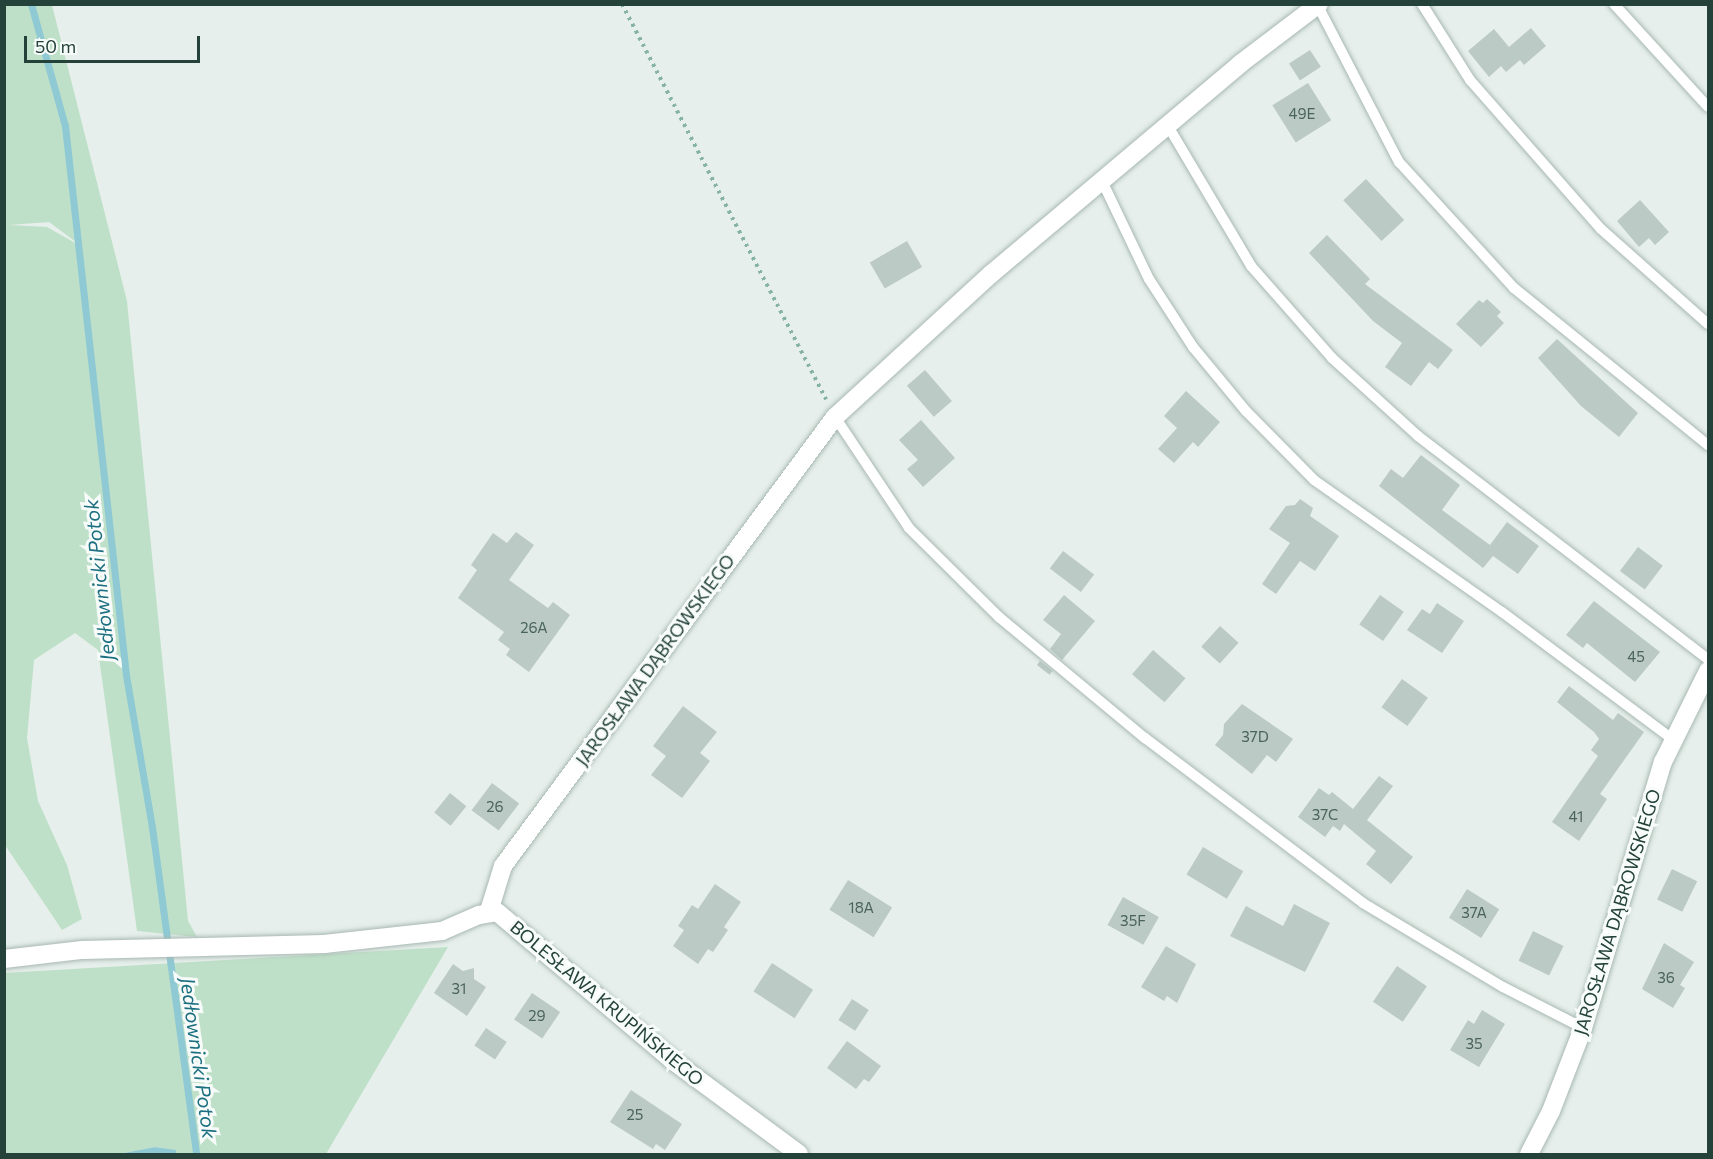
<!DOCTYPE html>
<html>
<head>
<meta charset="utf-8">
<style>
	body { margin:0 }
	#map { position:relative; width:1713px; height:1159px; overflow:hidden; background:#e6efeb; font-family:Commissioner,sans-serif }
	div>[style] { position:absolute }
	.green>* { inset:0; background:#bfe0c8 }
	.water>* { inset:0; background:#8ec9d4 }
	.stream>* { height:7px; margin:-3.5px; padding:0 3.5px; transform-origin:3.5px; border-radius:3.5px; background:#8ec9d4 }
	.building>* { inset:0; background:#bbcac4; transform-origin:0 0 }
	.path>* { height:4px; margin-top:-2px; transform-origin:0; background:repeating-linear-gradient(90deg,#86b3a5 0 3px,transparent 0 7.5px) }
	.roads { filter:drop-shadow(0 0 2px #a8b8b2) drop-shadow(0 0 2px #a8b8b2) }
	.lane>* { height:10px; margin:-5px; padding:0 5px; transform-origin:5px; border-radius:5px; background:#fff }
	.street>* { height:18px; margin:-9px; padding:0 9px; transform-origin:9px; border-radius:9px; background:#fff }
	span { translate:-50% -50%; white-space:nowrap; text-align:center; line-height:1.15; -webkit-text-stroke:6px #f7fbf9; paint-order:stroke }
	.number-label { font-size:15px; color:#4a645c }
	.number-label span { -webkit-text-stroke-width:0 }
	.street-label { font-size:18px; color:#24423a }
	.water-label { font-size:20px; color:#1c6f80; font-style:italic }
	.frame { position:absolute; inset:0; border:6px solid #24423a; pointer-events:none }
	.scale { position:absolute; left:24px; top:36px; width:176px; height:27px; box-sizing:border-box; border:3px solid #24423a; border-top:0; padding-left:8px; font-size:18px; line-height:21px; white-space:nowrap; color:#24423a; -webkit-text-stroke:4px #f7fbf9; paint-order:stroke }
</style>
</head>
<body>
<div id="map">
	<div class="green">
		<i style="clip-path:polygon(evenodd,5px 4px,52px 5px,127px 301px,188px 921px,197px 937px,137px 931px,98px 650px,75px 633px,34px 660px,27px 738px,38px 801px,67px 865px,82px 919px,62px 930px,5px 845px,5px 4px,49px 222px,84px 248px,47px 227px,9px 225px,49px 222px)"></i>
		<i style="clip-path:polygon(448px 947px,326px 1154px,176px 1154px,175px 1150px,155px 1147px,119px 1154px,5px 1154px,4px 973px)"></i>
	</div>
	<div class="water">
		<i style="clip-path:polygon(155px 1147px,176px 1150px,176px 1154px,119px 1154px)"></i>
	</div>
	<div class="stream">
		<i style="left:31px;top:4px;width:127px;rotate:74.4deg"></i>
		<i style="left:65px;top:126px;width:552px;rotate:83.66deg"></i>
		<i style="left:126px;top:675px;width:154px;rotate:80.3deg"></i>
		<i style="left:152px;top:827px;width:330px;rotate:82.3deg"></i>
	</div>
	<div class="building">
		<i style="clip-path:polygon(1531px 28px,1546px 46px,1524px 65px,1520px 60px,1506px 72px,1501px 66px,1489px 77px,1468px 51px,1494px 29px,1509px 47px)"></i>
		<i style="left:1310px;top:50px;width:20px;height:25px;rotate:57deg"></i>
		<i style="left:1308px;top:83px;width:44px;height:42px;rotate:58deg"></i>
		<i style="left:1366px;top:179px;width:56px;height:31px;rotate:47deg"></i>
		<i style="clip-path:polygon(1640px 200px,1669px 232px,1655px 245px,1649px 238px,1639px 247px,1617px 221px)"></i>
		<i style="clip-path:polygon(1327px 235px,1370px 279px,1365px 284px,1453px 350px,1438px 369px,1429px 362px,1411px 386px,1385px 367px,1402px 343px,1373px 321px,1309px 253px)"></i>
		<i style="left:907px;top:241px;width:30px;height:43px;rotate:60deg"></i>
		<i style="clip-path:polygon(1487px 299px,1501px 312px,1497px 316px,1504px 323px,1481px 347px,1456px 324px,1479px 300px,1483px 303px)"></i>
		<i style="clip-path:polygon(1557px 339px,1638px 413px,1619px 437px,1581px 406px,1538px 358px)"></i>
		<i style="left:925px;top:370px;width:41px;height:24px;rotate:49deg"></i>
		<i style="clip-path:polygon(1186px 391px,1220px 422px,1198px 447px,1193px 442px,1174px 463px,1158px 449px,1177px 428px,1164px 416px)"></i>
		<i style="clip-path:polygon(921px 420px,955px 458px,923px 487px,907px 469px,918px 460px,899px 440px)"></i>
		<i style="clip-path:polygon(1421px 455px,1460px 485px,1442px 510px,1490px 545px,1507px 522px,1539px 546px,1518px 574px,1493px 556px,1483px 568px,1379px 486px,1391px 469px,1403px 478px)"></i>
		<i style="clip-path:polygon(1300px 499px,1313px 508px,1310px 516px,1339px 536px,1315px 571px,1300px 561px,1276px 594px,1262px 584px,1290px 543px,1269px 529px,1286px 506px,1295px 505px)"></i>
		<i style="clip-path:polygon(516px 532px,534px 545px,509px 580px,548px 608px,553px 602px,570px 615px,529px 672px,506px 655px,510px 649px,498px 640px,504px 632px,458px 598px,477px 570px,471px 565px,493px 533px,507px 543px)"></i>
		<i style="left:1638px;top:547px;width:31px;height:30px;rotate:37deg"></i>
		<i style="left:1063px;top:551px;width:39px;height:22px;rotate:37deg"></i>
		<i style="clip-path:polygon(1064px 595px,1095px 621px,1062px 660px,1050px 649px,1061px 634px,1043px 620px)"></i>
		<i style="left:1380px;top:595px;width:29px;height:36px;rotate:35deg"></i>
		<i style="clip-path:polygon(1594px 601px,1660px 652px,1635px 682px,1587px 643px,1583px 648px,1566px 635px)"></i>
		<i style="clip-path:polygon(1437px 603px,1464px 621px,1442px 653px,1407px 630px,1422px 609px,1430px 614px)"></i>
		<i style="left:1220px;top:626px;width:25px;height:28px;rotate:42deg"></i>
		<i style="left:1153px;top:650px;width:43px;height:32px;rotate:41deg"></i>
		<i style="left:1040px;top:661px;width:16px;height:5px;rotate:38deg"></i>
		<i style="left:1402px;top:679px;width:32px;height:35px;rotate:36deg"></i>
		<i style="clip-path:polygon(1569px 686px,1613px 720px,1618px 713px,1644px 732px,1600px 794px,1607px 799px,1579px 841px,1552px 822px,1598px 756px,1591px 750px,1599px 739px,1594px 732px,1557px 702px)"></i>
		<i style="clip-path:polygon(1242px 704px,1293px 739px,1276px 762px,1267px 755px,1252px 774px,1215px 745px,1223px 735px,1224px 724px)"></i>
		<i style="clip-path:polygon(683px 706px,717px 732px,700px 753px,710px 761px,682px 798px,651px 775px,666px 756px,653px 746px)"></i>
		<i style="clip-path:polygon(1379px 776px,1393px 786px,1367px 820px,1413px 857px,1391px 884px,1366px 864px,1376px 851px,1344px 824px,1340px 831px,1333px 826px,1325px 837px,1298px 817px,1319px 788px,1329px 795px,1332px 792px,1353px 809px)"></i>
		<i style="left:492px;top:783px;width:34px;height:34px;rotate:37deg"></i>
		<i style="left:450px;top:793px;width:21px;height:25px;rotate:39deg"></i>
		<i style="left:1203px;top:847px;width:47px;height:32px;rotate:31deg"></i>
		<i style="left:1672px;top:869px;width:28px;height:34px;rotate:26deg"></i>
		<i style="left:848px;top:880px;width:52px;height:35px;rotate:32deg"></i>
		<i style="clip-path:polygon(715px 884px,741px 902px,724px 927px,728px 930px,713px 952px,708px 949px,698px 964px,673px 946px,684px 930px,678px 926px,692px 905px,698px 909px)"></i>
		<i style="left:1467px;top:889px;width:38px;height:34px;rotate:32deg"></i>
		<i style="left:1123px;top:897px;width:41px;height:32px;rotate:29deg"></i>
		<i style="clip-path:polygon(1294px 904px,1330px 923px,1305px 972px,1230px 936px,1246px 906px,1283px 926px)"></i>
		<i style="left:1533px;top:931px;width:34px;height:33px;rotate:26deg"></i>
		<i style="clip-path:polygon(1664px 943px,1694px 962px,1680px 985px,1685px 988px,1673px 1008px,1642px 989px)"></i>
		<i style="clip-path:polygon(1166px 946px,1196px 964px,1177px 1003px,1167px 996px,1164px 1001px,1141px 987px)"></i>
		<i style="left:772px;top:963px;width:49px;height:34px;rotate:33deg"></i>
		<i style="clip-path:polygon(453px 964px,463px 971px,474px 968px,474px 979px,486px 987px,467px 1016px,434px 993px)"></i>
		<i style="left:1397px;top:966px;width:36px;height:43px;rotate:34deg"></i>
		<i style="left:532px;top:993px;width:34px;height:32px;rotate:34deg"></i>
		<i style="left:852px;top:999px;width:20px;height:25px;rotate:33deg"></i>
		<i style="clip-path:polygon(1482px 1010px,1505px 1024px,1479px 1067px,1450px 1050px,1468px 1020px,1474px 1024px)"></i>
		<i style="left:486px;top:1028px;width:25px;height:21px;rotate:34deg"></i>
		<i style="clip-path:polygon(847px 1041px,881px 1066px,869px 1082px,864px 1079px,856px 1089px,827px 1068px)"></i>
		<i style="clip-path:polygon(631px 1090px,682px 1124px,665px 1150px,656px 1144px,653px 1149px,610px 1122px)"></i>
	</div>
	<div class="path">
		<i style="left:622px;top:4px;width:445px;rotate:62.7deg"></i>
	</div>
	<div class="roads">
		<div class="lane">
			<i style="left:1422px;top:4px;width:90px;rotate:57.7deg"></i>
			<i style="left:1470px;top:80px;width:198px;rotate:48.7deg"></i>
			<i style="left:1601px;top:229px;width:143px;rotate:41.6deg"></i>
			<i style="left:1614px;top:4px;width:139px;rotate:47.6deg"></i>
			<i style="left:1318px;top:6px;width:176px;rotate:62.6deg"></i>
			<i style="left:1399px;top:162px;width:171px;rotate:47.6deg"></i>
			<i style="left:1514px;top:288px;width:250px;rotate:39deg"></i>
			<i style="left:1168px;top:126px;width:163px;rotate:59.3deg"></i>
			<i style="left:1251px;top:266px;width:123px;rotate:48.6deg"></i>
			<i style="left:1332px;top:358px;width:116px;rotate:42.2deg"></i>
			<i style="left:1418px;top:436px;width:366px;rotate:37.6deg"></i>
			<i style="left:1102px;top:181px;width:109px;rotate:64.4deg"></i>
			<i style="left:1149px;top:279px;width:81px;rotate:57.1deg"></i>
			<i style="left:1193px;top:347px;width:83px;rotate:50.4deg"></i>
			<i style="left:1246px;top:411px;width:97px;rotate:45.4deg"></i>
			<i style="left:1314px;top:480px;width:230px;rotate:35.1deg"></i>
			<i style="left:1502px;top:612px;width:214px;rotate:36.7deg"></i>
			<i style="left:835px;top:417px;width:133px;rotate:56.3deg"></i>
			<i style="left:909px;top:528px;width:127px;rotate:44.7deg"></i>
			<i style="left:999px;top:617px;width:190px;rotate:39.7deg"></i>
			<i style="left:1145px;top:738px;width:273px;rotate:37.1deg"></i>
			<i style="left:1363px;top:903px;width:163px;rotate:31deg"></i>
			<i style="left:1503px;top:987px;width:90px;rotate:27.1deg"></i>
		</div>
		<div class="street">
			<i style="left:489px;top:911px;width:47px;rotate:-72.7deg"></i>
			<i style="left:503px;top:866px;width:558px;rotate:-53.52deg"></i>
			<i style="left:835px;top:417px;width:212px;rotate:-42.5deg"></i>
			<i style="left:991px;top:274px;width:326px;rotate:-40.1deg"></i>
			<i style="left:1240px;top:64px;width:99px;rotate:-37.2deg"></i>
			<i style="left:4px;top:959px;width:79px;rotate:-6.6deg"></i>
			<i style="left:82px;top:950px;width:242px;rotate:-1.4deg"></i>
			<i style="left:324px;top:944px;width:119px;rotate:-6.3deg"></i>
			<i style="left:442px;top:931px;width:40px;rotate:-23.4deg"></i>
			<i style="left:479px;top:915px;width:18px;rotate:-9deg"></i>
			<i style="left:497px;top:912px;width:229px;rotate:40.2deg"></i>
			<i style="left:672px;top:1060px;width:158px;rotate:36.5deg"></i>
			<i style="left:1529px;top:1154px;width:48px;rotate:-62.9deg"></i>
			<i style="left:1551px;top:1111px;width:89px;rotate:-68.9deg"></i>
			<i style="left:1583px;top:1028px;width:278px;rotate:-73.3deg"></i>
			<i style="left:1663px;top:762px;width:102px;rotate:-63.7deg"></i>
		</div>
	</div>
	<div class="number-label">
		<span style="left:1302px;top:114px">49E</span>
		<span style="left:534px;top:628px">26A</span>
		<span style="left:1636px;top:657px">45</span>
		<span style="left:1255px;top:737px">37D</span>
		<span style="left:495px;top:807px">26</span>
		<span style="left:1325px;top:815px">37C</span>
		<span style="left:1576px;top:817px">41</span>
		<span style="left:861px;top:908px">18A</span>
		<span style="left:1474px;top:913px">37A</span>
		<span style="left:1133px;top:921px">35F</span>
		<span style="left:1666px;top:978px">36</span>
		<span style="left:459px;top:989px">31</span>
		<span style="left:537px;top:1016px">29</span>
		<span style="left:1474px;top:1044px">35</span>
		<span style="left:635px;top:1115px">25</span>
	</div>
	<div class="street-label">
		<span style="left:655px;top:660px;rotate:-54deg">JAROSŁAWA DĄBROWSKIEGO</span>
		<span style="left:1617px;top:912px;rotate:-73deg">JAROSŁAWA DĄBROWSKIEGO</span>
		<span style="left:607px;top:1003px;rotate:40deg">BOLESŁAWA KRUPIŃSKIEGO</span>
	</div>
	<div class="water-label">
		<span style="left:99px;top:580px;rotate:-96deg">Jedłownicki Potok</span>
		<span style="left:199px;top:1058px;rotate:82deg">Jedłownicki Potok</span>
	</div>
	<div class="frame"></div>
	<div class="scale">50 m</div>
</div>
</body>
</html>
